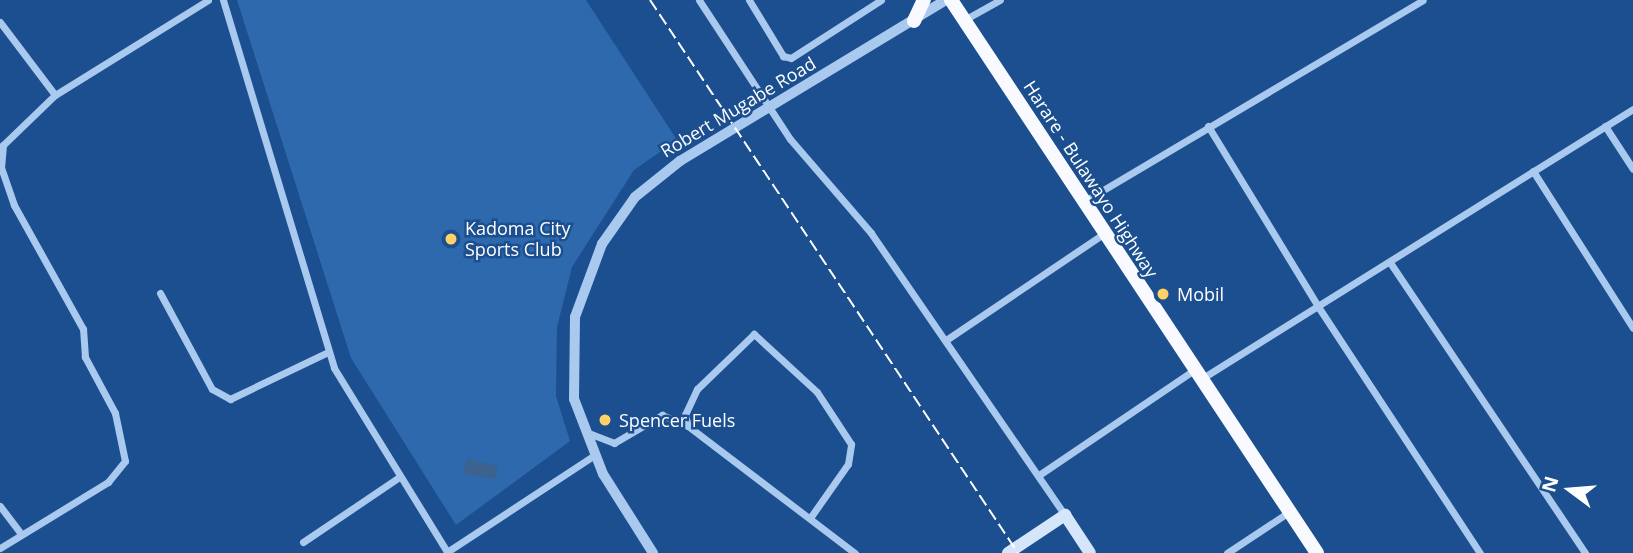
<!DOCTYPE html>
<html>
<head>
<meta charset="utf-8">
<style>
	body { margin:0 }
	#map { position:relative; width:1633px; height:553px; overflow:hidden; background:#1b4f8f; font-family:"Open Sans",sans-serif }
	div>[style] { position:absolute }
	.green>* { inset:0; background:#2e69ad }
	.water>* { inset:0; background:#3c6290 }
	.minor>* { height:7px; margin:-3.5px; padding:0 3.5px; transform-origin:3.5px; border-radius:3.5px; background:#a9c9ee }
	.tertiary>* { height:10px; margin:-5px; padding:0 5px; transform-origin:5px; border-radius:5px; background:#a9c9ee }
	.secondary>* { height:12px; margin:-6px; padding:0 6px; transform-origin:6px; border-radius:6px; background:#d6e6fa }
	.trunk>* { height:14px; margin:-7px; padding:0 7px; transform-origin:7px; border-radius:7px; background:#f8faff }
	.rail>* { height:2px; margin-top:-1px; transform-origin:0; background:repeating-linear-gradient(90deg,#fff 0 12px,transparent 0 17px) }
	.dots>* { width:19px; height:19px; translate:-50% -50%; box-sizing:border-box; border:4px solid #1b4f8f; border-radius:50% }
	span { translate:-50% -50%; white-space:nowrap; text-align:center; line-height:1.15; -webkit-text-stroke:5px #1b4f8f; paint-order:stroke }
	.street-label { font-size:18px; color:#fff }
	.poi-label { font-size:18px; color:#fff }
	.left { translate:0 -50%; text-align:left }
	.north { position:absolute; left:1535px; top:455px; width:70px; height:70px; -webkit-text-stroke:5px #1b4f8f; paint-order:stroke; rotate:286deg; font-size:19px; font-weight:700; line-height:28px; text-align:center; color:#fff }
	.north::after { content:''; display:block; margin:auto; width:24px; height:32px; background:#fff; clip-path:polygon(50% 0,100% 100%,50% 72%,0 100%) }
</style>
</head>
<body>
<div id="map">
	<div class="green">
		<i style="clip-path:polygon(237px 0,586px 0,677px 140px,634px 170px,572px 267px,557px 327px,556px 396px,570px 441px,456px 525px,351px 358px)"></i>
	</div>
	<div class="water">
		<i style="clip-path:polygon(467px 459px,498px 466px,495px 479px,463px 474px)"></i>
	</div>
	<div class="minor">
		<i style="left:223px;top:0;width:384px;rotate:73.2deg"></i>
		<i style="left:334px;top:368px;width:217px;rotate:58.4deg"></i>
		<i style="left:699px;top:0;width:166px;rotate:56.8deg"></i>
		<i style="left:790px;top:139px;width:124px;rotate:49.2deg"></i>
		<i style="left:871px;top:233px;width:342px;rotate:55.5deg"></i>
		<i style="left:749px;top:0;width:66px;rotate:58.7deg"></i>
		<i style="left:783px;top:56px;width:8px;rotate:14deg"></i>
		<i style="left:791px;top:58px;width:107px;rotate:-32.8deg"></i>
		<i style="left:964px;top:20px;width:41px;rotate:-29.1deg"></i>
		<i style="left:0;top:22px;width:91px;rotate:53deg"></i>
		<i style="left:55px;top:95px;width:180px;rotate:-31.8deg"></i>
		<i style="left:1208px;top:126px;width:213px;rotate:58.6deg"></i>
		<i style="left:1319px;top:308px;width:293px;rotate:56.7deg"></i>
		<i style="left:1605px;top:126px;width:51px;rotate:56.9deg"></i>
		<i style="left:1533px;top:171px;width:186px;rotate:57.5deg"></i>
		<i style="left:1083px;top:202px;width:395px;rotate:-30.7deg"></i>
		<i style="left:1391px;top:264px;width:348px;rotate:56.1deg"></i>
		<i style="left:160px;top:293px;width:109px;rotate:61.6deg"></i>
		<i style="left:212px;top:389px;width:21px;rotate:29deg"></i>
		<i style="left:230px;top:399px;width:109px;rotate:-25.6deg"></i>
		<i style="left:946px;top:340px;width:189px;rotate:-34deg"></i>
		<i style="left:1201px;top:379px;width:509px;rotate:-32.01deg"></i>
		<i style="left:589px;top:439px;width:5px;rotate:-68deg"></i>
		<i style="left:591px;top:434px;width:25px;rotate:21deg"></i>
		<i style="left:614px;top:443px;width:56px;rotate:-30.3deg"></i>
		<i style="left:662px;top:415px;width:28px;rotate:23deg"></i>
		<i style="left:1039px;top:475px;width:187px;rotate:-34.1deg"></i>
		<i style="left:0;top:506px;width:35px;rotate:53deg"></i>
		<i style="left:810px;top:518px;width:66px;rotate:-54.9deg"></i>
		<i style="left:848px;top:464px;width:20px;rotate:-81deg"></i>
		<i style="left:851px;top:444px;width:62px;rotate:-123.2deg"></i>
		<i style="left:817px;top:392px;width:86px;rotate:-137.4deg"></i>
		<i style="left:754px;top:334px;width:79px;rotate:136deg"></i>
		<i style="left:697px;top:389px;width:29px;rotate:115deg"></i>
		<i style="left:685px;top:415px;width:11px;rotate:75deg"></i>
		<i style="left:688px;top:426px;width:210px;rotate:37.3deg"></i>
		<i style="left:303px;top:542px;width:115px;rotate:-34deg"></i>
		<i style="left:0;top:548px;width:127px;rotate:-31.4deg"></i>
		<i style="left:108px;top:482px;width:27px;rotate:-51deg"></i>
		<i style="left:125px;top:461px;width:49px;rotate:-101.8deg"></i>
		<i style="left:115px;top:413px;width:64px;rotate:-118.2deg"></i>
		<i style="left:85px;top:357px;width:28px;rotate:-94deg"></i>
		<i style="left:83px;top:329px;width:142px;rotate:-119.1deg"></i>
		<i style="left:14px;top:205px;width:39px;rotate:-109deg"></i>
		<i style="left:1px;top:168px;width:23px;rotate:-85deg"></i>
		<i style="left:3px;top:145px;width:72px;rotate:-43.9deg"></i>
		<i style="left:447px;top:552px;width:175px;rotate:-33.3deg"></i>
		<i style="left:1227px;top:553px;width:74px;rotate:-33.5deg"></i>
	</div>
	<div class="tertiary">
		<i style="left:653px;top:553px;width:93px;rotate:-122.3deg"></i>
		<i style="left:603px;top:474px;width:80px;rotate:-111.1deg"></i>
		<i style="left:574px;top:399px;width:82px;rotate:-89.3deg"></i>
		<i style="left:575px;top:317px;width:78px;rotate:-69.7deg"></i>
		<i style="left:602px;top:244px;width:57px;rotate:-54.9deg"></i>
		<i style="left:635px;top:197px;width:58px;rotate:-38.7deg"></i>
		<i style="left:680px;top:161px;width:311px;rotate:-31.2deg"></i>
	</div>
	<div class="secondary">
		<i style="left:1008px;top:553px;width:69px;rotate:-33.7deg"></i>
		<i style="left:1065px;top:515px;width:45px;rotate:56.7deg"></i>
	</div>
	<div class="trunk">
		<i style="left:951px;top:0;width:663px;rotate:56.5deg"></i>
		<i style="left:914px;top:21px;width:23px;rotate:-65deg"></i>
	</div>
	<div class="rail">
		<i style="left:650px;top:0;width:664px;rotate:56.36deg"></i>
	</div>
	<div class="dots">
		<i style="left:451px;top:239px;background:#ffd166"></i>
		<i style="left:1163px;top:294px;background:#ffd166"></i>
		<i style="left:605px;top:420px;background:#ffd166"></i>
	</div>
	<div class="street-label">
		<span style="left:738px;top:107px;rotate:-31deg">Robert Mugabe Road</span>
		<span style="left:1091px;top:179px;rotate:57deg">Harare - Bulawayo Highway</span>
	</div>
	<div class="poi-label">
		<span class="left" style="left:465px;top:239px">Kadoma City<br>Sports Club</span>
		<span class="left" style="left:1177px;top:294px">Mobil</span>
		<span class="left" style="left:619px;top:420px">Spencer Fuels</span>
	</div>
	<div class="north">N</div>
</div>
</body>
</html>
